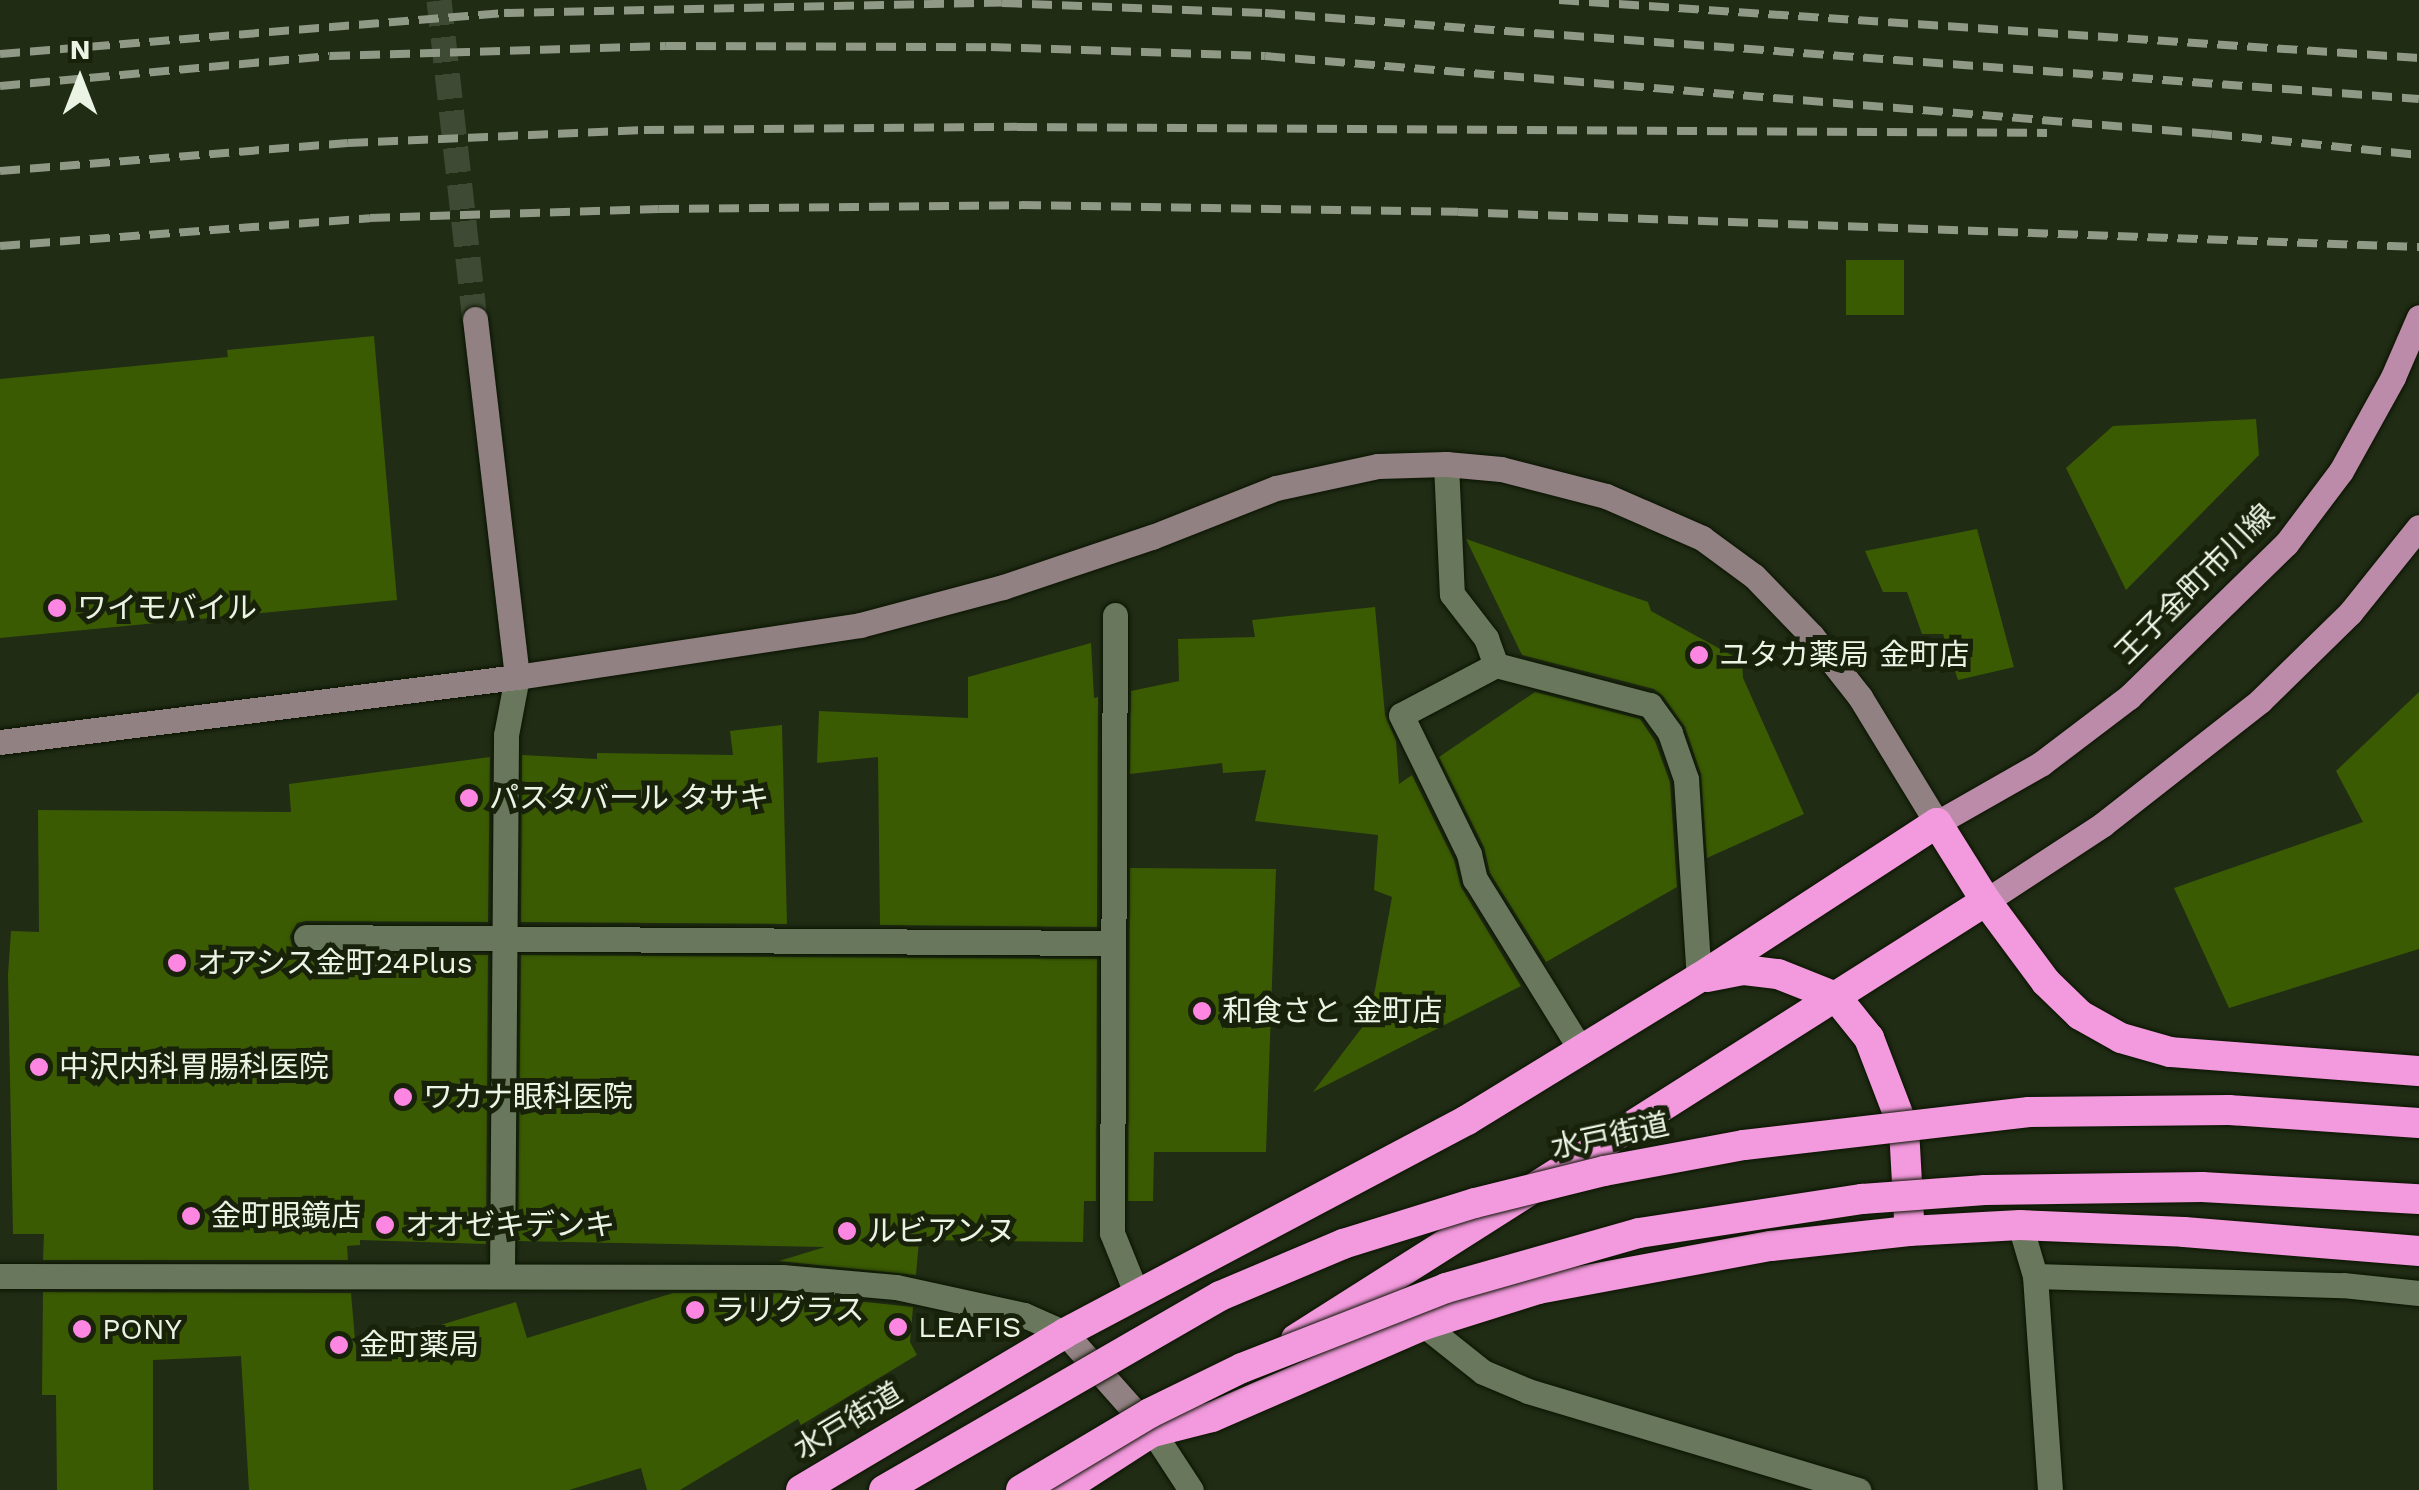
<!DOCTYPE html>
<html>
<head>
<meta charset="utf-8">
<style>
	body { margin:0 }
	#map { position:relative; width:2419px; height:1490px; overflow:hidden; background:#212c15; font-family:"Work Sans","Noto Sans JP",sans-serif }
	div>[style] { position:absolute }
	.building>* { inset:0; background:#3b5b03; transform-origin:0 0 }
	.secondary-tunnel>* { height:25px; margin-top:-12.5px; transform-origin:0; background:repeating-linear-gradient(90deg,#3f4a34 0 25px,transparent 0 37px) }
	.roads { filter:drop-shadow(0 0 2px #0a1401) drop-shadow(0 0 2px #0a1401) }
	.lane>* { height:25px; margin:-12.5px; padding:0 12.5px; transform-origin:12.5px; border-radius:12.5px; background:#69775c }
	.street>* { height:25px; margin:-12.5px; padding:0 12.5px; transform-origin:12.5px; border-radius:12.5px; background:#69775c }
	.secondary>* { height:25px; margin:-12.5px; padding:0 12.5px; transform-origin:12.5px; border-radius:12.5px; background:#928183 }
	.primary>* { height:25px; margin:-12.5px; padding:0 12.5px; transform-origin:12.5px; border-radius:12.5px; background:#bc8ba9 }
	.highway>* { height:30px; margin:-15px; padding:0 15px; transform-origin:15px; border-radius:15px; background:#f399dd }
	.rail>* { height:8px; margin-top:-4px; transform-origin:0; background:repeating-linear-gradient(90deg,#8f9986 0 20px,transparent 0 30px) }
	.bridges { filter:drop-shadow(0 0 2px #0a1401) drop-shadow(0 0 2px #0a1401) }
	.highway-bridge>* { height:30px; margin:-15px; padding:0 15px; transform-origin:15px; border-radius:15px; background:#f399dd }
	.dots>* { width:28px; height:28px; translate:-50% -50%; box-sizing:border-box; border:5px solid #18220b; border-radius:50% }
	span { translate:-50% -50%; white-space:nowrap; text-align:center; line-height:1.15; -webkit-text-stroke:10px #18220b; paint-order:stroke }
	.street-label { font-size:30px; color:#ebf3e4 }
	.poi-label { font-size:30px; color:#ebf3e4 }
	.left { translate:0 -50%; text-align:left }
	.north { position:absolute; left:30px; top:30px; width:100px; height:100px; -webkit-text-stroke:8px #18220b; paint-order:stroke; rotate:0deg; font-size:28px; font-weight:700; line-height:40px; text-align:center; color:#ebf3e4 }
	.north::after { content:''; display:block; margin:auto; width:35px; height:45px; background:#ebf3e4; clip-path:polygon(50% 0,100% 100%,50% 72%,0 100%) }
</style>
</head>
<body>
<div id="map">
	<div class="building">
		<i style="left:1846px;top:260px;width:58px;height:55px"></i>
		<i style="clip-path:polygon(374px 336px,397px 600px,0 638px,0 379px,228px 357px,227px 350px)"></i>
		<i style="clip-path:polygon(2256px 419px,2259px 455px,2126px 590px,2066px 468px,2113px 426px)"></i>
		<i style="clip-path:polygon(1977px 529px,2014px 667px,1958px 680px,1943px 634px,1922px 634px,1907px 592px,1883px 592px,1865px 551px)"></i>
		<i style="clip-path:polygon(1466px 539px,1648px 602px,1651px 611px,1742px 661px,1743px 678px,1804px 814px,1707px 858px,1701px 774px,1685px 727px,1663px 696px,1654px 689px,1522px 655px)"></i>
		<i style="clip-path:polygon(1375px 607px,1385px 715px,1396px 741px,1399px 784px,1412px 775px,1454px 860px,1461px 887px,1521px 986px,1313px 1092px,1370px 1017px,1392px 897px,1374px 890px,1378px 835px,1255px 821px,1266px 770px,1223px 773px,1222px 763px,1130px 774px,1131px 691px,1179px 681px,1178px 639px,1255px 637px,1252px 620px)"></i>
		<i style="clip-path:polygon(1091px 643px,1094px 698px,1098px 697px,1097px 927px,880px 925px,878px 757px,817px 763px,819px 711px,968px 718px,968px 677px)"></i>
		<i style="clip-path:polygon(1535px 692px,1640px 719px,1655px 741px,1670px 782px,1677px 887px,1546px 962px,1490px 873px,1484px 847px,1439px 757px)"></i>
		<i style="clip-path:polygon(2419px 692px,2419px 949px,2229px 1008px,2174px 888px,2363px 822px,2336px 771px)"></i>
		<i style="clip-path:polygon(782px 725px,787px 924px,521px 922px,522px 755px,597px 759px,597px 753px,733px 755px,730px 731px)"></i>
		<i style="clip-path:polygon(490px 757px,488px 922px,306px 921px,297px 923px,290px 936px,292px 946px,306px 953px,488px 955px,486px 1244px,360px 1240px,360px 1245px,347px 1246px,348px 1260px,43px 1260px,44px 1234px,13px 1234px,8px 975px,11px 931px,39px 932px,38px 810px,291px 812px,289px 784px)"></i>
		<i style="clip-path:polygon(1130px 868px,1276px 869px,1266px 1152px,1154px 1152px,1153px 1201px,1128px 1201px)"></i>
		<i style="clip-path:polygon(521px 955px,1097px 959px,1096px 1201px,1084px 1201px,1083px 1242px,919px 1240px,916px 1275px,779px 1261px,825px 1247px,518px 1241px)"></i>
		<i style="clip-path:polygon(43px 1292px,351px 1293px,356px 1351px,516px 1302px,527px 1338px,673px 1293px,781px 1293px,913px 1307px,910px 1342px,917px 1355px,801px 1425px,798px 1419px,680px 1490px,647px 1490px,641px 1468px,569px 1490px,249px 1490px,241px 1356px,153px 1360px,153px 1490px,57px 1490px,56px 1395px,42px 1395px)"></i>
	</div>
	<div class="secondary-tunnel">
		<i style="left:439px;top:0;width:321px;rotate:83.6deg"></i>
	</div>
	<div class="roads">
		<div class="lane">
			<i style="left:1115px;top:615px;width:618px;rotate:90.28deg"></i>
			<i style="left:1112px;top:1233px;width:67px;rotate:68deg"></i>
			<i style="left:1650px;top:705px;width:34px;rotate:54deg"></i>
			<i style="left:1670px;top:733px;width:49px;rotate:70.8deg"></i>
			<i style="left:1686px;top:779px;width:199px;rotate:86.3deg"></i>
			<i style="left:1469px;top:854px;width:26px;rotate:77deg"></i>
			<i style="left:1475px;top:879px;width:201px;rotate:58.2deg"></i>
			<i style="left:306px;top:937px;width:807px;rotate:0.43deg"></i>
			<i style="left:502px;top:1274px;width:539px;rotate:-89.57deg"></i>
			<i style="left:506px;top:735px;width:59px;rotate:-79.3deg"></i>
		</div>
		<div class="street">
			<i style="left:1446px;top:464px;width:130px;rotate:87.4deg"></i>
			<i style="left:1452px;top:594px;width:56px;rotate:52.3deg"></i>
			<i style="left:1486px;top:638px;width:29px;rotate:70deg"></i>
			<i style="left:1496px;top:665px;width:107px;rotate:152.2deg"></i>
			<i style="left:1401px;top:715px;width:155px;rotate:63.9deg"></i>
			<i style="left:1496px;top:665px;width:159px;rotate:14.6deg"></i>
			<i style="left:2020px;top:1225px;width:53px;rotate:73.6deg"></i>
			<i style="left:2035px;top:1276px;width:215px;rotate:86deg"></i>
			<i style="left:0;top:1276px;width:782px;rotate:0.07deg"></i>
			<i style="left:782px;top:1277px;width:114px;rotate:5deg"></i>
			<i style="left:896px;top:1287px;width:131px;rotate:12.3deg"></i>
			<i style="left:1024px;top:1315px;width:45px;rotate:23.7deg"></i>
			<i style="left:2035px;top:1276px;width:308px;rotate:1.7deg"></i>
			<i style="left:2343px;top:1285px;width:76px;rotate:6deg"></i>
			<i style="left:1424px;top:1325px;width:75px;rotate:38.5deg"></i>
			<i style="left:1483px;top:1372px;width:49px;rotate:22.9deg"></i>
			<i style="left:1528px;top:1391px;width:345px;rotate:16.7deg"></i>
			<i style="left:1153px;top:1432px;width:69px;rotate:56.8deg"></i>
		</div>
		<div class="secondary">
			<i style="left:475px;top:319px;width:360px;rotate:83.3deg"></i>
			<i style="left:0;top:742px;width:521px;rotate:-7.17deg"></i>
			<i style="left:517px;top:677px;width:347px;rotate:-8.6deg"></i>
			<i style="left:860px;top:625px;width:148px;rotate:-14.9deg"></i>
			<i style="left:1003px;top:587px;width:157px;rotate:-18.6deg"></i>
			<i style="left:1152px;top:537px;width:133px;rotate:-21.6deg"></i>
			<i style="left:1276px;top:488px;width:104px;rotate:-12.2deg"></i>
			<i style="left:1378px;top:466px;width:68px;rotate:-1.7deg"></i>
			<i style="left:1446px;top:464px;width:55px;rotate:5.2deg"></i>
			<i style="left:1501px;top:469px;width:108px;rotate:14.4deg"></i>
			<i style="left:1606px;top:496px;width:105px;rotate:23.6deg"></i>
			<i style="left:1702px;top:538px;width:64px;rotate:36.2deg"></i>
			<i style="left:1754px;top:576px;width:83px;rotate:46deg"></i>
			<i style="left:1812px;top:636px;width:78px;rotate:51.8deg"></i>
			<i style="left:1860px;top:697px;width:148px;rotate:58.6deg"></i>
			<i style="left:1065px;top:1333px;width:132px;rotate:48.4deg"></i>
		</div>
		<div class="primary">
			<i style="left:1937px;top:823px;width:121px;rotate:-29.7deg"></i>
			<i style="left:2042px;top:763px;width:109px;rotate:-37.2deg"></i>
			<i style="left:2129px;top:697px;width:219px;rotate:-44.3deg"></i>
			<i style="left:2286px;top:544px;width:91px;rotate:-53deg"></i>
			<i style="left:2341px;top:471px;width:107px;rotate:-61deg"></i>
			<i style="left:2393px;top:377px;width:65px;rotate:-66.6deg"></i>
			<i style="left:1986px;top:901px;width:139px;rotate:-33.2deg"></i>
			<i style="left:2102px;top:825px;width:201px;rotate:-38.1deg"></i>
			<i style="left:2260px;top:701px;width:126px;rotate:-44.4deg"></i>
			<i style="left:2350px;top:613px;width:110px;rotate:-51.3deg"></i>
		</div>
		<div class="highway">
			<i style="left:1707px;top:977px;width:38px;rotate:-11deg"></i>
			<i style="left:1744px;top:970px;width:34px;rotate:7deg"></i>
			<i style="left:1778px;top:974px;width:62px;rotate:21.6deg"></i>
			<i style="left:1836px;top:997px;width:53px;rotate:51.2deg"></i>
			<i style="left:1869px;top:1038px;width:97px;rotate:69deg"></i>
			<i style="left:1904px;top:1129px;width:89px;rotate:86.8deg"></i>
			<i style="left:1296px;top:1339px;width:817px;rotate:-32.41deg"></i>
			<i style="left:1153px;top:1432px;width:61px;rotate:-14.3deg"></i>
			<i style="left:1212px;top:1417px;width:231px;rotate:-23.5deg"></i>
			<i style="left:1424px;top:1325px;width:120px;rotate:-17.5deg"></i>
			<i style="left:1538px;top:1289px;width:237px;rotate:-10.5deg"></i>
			<i style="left:1771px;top:1246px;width:139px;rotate:-6.2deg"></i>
			<i style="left:1909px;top:1231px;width:111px;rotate:-3.1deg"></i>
			<i style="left:2020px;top:1225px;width:164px;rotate:2.4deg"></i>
			<i style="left:2184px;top:1232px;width:236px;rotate:4.6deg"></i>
			<i style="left:801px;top:1490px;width:307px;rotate:-30.7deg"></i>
			<i style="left:1065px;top:1333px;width:455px;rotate:-27.9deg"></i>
			<i style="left:1467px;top:1120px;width:272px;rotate:-31.5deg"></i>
			<i style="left:1699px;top:978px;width:284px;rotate:-33.1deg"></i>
			<i style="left:1937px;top:823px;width:92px;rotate:57.9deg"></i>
			<i style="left:1986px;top:901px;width:101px;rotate:53.5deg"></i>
			<i style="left:2046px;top:982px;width:47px;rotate:44.1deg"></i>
			<i style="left:2080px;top:1015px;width:47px;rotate:29.3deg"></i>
			<i style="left:2121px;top:1038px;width:51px;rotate:15.9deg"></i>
			<i style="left:2170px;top:1052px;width:250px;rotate:4.4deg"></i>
			<i style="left:1062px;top:1490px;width:127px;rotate:-32.8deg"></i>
		</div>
	</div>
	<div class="rail">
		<i style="left:1559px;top:0;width:862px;rotate:3.86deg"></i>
		<i style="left:0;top:54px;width:506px;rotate:-4.65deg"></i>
		<i style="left:504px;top:13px;width:498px;rotate:-1.2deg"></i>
		<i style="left:1002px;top:3px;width:263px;rotate:2.2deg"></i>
		<i style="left:1265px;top:13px;width:1157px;rotate:4.26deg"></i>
		<i style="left:0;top:86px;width:331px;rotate:-5.2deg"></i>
		<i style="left:330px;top:56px;width:336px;rotate:-1.7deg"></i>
		<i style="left:666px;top:46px;width:325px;rotate:0.2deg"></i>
		<i style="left:991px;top:47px;width:274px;rotate:1.9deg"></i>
		<i style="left:1265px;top:56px;width:950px;rotate:4.71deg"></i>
		<i style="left:2212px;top:134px;width:208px;rotate:5.8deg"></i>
		<i style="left:0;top:171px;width:349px;rotate:-4.6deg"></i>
		<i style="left:348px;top:143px;width:296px;rotate:-2.5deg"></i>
		<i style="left:644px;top:130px;width:373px;rotate:-0.5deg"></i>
		<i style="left:1017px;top:127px;width:1030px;rotate:0.33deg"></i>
		<i style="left:0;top:246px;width:371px;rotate:-4.3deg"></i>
		<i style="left:370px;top:218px;width:289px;rotate:-1.8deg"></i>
		<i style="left:659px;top:209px;width:362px;rotate:-0.6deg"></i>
		<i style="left:1021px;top:205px;width:437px;rotate:0.9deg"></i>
		<i style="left:1458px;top:212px;width:962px;rotate:2.09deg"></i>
	</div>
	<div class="bridges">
		<div class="highway-bridge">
			<i style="left:884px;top:1490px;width:388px;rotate:-30deg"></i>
			<i style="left:1220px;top:1296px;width:134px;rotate:-22.9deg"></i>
			<i style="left:1343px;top:1244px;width:138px;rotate:-17.3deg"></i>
			<i style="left:1475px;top:1203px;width:133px;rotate:-13.9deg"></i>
			<i style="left:1604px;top:1171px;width:142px;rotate:-10.5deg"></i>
			<i style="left:1744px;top:1145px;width:287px;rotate:-6.6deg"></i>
			<i style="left:2029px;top:1112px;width:200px;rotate:-0.6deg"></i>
			<i style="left:2229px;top:1110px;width:190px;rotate:3.9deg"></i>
			<i style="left:1021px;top:1490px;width:150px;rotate:-30.8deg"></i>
			<i style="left:1150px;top:1413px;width:102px;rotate:-26.1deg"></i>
			<i style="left:1242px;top:1368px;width:219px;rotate:-21.4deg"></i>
			<i style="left:1446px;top:1288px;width:201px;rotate:-15.9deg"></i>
			<i style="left:1639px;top:1233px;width:226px;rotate:-8.7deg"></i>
			<i style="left:1862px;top:1199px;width:123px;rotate:-4.2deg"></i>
			<i style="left:1985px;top:1190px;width:217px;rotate:-0.8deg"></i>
			<i style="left:2202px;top:1187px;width:217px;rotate:3.2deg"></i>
		</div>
	</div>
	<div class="dots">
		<i style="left:57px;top:608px;background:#fd86e2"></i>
		<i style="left:1699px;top:655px;background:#fd86e2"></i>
		<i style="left:469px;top:798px;background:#fd86e2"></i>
		<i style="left:177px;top:963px;background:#fd86e2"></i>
		<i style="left:1202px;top:1011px;background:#fd86e2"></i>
		<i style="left:39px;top:1067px;background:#fd86e2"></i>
		<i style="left:403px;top:1097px;background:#fd86e2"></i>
		<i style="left:191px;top:1216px;background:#fd86e2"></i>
		<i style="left:385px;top:1225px;background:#fd86e2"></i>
		<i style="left:847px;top:1231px;background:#fd86e2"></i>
		<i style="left:695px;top:1310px;background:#fd86e2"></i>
		<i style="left:898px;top:1327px;background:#fd86e2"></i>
		<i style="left:82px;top:1329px;background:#fd86e2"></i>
		<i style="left:339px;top:1345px;background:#fd86e2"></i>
	</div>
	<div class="street-label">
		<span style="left:2195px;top:584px;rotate:-45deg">王子金町市川線</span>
		<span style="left:1610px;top:1136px;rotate:-12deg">水戸街道</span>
		<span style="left:848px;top:1421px;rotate:-31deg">水戸街道</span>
	</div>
	<div class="poi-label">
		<span class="left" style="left:77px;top:608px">ワイモバイル</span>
		<span class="left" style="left:1719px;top:655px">ユタカ薬局 金町店</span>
		<span class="left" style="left:489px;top:798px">パスタバール タサキ</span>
		<span class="left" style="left:197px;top:963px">オアシス金町24Plus</span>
		<span class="left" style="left:1222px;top:1011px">和食さと 金町店</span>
		<span class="left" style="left:59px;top:1067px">中沢内科胃腸科医院</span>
		<span class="left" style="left:423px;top:1097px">ワカナ眼科医院</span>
		<span class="left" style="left:211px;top:1216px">金町眼鏡店</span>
		<span class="left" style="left:405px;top:1225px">オオゼキデンキ</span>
		<span class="left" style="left:867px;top:1231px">ルビアンヌ</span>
		<span class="left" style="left:715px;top:1310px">ラリグラス</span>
		<span class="left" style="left:918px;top:1327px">LEAFIS</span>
		<span class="left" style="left:102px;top:1329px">PONY</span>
		<span class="left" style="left:359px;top:1345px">金町薬局</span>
	</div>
	<div class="north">N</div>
</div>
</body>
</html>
